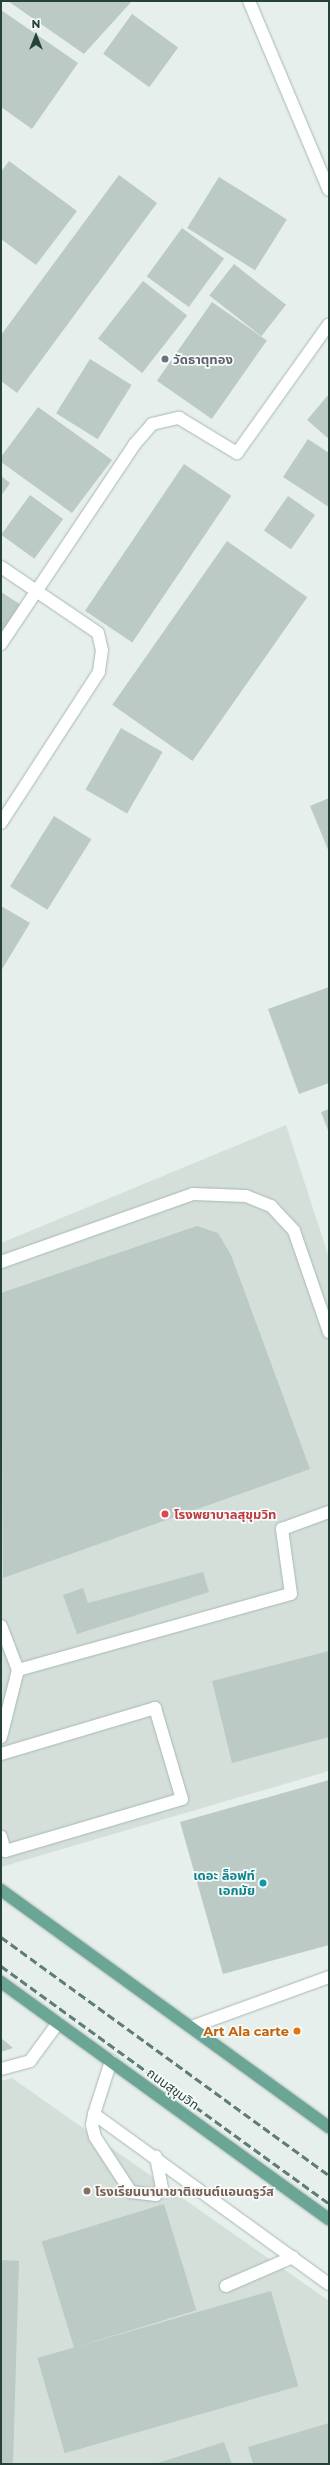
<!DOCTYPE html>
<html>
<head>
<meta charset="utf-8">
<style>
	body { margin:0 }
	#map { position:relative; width:330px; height:2465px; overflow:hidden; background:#e6efeb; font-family:Montserrat,"Noto Sans Thai",sans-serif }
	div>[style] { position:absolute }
	.built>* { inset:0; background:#d4dfda }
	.building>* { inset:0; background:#bbcac4; transform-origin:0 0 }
	.roads { filter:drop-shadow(0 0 1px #a8b8b2) drop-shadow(0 0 1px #a8b8b2) }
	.lane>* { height:12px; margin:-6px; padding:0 6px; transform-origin:6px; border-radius:6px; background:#fff }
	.street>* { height:12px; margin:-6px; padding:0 6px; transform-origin:6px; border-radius:6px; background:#fff }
	.primary>* { height:12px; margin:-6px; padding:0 6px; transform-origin:6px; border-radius:6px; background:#6aa596 }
	.rail>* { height:3px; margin-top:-1.5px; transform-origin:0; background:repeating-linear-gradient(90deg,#5f7d75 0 8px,transparent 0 12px) }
	.dots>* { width:11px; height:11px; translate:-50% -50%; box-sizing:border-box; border:2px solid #f7fbf9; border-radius:50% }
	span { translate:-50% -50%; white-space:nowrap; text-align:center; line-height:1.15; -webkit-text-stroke:3.5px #f7fbf9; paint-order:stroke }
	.worship-label { font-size:13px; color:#5b616d; font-weight:700 }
	.left { translate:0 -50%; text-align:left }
	.health-label { font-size:13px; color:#be3a42; font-weight:700 }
	.culture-label { font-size:13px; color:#0d838f; font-weight:700 }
	.right { translate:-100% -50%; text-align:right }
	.food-label { font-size:13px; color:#c56008; font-weight:700 }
	.street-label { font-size:13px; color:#24423a }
	.education-label { font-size:13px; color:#785e54; font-weight:700 }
	.frame { position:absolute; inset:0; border:2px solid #24423a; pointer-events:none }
	.north { position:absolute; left:16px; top:16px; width:40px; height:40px; -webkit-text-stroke:3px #f7fbf9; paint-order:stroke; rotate:0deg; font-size:11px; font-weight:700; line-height:16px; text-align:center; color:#24423a }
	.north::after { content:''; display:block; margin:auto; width:14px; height:18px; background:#24423a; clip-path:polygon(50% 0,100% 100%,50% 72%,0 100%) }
</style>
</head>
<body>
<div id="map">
	<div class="built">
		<i style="clip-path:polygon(286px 1125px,329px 1258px,329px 1771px,1px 1867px,1px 1243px)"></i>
		<i style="clip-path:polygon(12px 2078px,329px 2301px,329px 2464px,1px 2464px,1px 2081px)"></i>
	</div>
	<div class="building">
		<i style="clip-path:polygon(8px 1px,132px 1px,84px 54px)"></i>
		<i style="clip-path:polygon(1px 10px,78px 63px,32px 129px,1px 107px)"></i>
		<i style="left:132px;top:14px;width:57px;height:49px;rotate:36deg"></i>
		<i style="clip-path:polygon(9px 161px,77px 211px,36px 265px,1px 239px,1px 172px)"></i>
		<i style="clip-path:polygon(119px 175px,157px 203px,17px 393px,1px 381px,1px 335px)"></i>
		<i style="left:219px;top:177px;width:80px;height:60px;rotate:32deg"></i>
		<i style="left:182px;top:228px;width:52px;height:60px;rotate:36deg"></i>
		<i style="left:234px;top:264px;width:66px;height:40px;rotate:38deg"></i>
		<i style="left:143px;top:281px;width:56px;height:73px;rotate:38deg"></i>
		<i style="left:212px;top:302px;width:67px;height:96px;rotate:35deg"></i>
		<i style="left:90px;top:359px;width:49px;height:64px;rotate:32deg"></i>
		<i style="clip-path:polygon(329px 394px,329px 439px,307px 420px)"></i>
		<i style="clip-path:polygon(38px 407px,112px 460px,72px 513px,1px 462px,1px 457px)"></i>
		<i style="clip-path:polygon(308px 439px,329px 453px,329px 507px,283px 477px)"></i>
		<i style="left:184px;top:464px;width:57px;height:177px;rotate:34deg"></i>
		<i style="clip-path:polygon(1px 476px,10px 483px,1px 496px)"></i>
		<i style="left:30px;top:495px;width:41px;height:49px;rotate:36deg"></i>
		<i style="left:288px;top:496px;width:33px;height:42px;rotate:35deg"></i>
		<i style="left:227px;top:541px;width:98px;height:200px;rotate:35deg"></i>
		<i style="clip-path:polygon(1px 592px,23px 606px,1px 639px)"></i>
		<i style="left:121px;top:728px;width:48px;height:71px;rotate:30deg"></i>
		<i style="clip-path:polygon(329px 798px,329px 852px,310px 806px)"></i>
		<i style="left:54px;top:816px;width:44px;height:83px;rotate:32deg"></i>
		<i style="clip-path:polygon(1px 906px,30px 923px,1px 971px)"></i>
		<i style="clip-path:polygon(329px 987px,329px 1083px,299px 1094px,268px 1009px)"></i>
		<i style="clip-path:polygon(329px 1109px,329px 1133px,321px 1112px)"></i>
		<i style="clip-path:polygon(197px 1226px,218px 1233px,231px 1255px,310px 1469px,3px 1578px,1px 1293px)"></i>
		<i style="clip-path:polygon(203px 1572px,209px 1592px,77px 1634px,63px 1595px,83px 1588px,88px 1603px)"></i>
		<i style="clip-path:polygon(329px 1651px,329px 1737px,232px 1763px,212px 1681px)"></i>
		<i style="clip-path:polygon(329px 1780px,329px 1945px,223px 1974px,180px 1822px)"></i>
		<i style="clip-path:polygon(1px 2038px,13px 2048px,1px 2052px)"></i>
		<i style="left:164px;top:2204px;width:111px;height:128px;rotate:73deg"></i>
		<i style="clip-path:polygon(1px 2260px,19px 2261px,13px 2464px,1px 2464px)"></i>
		<i style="left:271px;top:2291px;width:99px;height:243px;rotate:74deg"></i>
		<i style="clip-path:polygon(329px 2423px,329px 2464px,253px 2464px,248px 2447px)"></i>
		<i style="clip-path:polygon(224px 2442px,232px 2464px,155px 2464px)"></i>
	</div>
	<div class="roads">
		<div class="lane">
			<i style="left:249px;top:1px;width:205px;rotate:67.1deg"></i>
			<i style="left:1px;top:567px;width:117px;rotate:34.2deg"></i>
			<i style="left:98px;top:633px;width:17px;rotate:77deg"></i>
			<i style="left:102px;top:650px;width:22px;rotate:98deg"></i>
			<i style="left:99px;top:672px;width:180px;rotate:123deg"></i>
			<i style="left:1px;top:644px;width:239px;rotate:-56.2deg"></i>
			<i style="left:134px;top:445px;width:28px;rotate:-49deg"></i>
			<i style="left:152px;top:424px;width:28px;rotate:-13deg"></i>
			<i style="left:179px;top:418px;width:68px;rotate:31.1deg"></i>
			<i style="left:237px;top:453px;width:158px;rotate:-54.5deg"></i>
			<i style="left:1px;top:1262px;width:204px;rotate:-19.5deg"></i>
			<i style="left:193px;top:1194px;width:53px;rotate:2.2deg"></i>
			<i style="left:246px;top:1196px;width:27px;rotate:22deg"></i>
			<i style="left:271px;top:1206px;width:34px;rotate:47deg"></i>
			<i style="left:294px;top:1231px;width:107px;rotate:70.9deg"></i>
			<i style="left:1px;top:1626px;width:47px;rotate:68.9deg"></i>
			<i style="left:18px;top:1670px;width:283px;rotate:-15.6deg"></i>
			<i style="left:291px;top:1594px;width:66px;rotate:-97.9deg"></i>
			<i style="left:282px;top:1529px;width:50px;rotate:-19.9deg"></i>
			<i style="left:1px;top:1737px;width:69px;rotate:-75.8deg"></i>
			<i style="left:1px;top:1754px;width:161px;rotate:-16.6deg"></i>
			<i style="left:155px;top:1708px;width:95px;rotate:73.5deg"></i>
			<i style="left:182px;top:1799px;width:184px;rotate:163.6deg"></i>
			<i style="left:5px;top:1851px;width:15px;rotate:-106deg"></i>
			<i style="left:191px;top:2027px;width:147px;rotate:-19.9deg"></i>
			<i style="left:111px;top:2061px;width:56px;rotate:107.8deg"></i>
			<i style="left:94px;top:2114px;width:290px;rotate:35.9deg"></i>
			<i style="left:94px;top:2114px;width:11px;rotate:100deg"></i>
			<i style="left:92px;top:2125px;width:12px;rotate:76deg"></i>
			<i style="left:95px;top:2137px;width:66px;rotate:56.8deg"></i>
			<i style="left:131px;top:2192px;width:25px;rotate:7deg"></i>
			<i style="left:156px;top:2195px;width:9px;rotate:-49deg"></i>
			<i style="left:162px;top:2188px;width:32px;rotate:-101deg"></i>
		</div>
		<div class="street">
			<i style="left:1px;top:2069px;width:30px;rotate:-15deg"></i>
			<i style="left:30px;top:2061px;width:47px;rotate:-53.6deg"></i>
			<i style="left:226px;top:2286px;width:73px;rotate:-23.4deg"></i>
		</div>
		<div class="primary">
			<i style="left:1px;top:1890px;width:405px;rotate:35.9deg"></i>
			<i style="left:1px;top:1982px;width:405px;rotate:35.9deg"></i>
		</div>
	</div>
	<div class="rail">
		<i style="left:1px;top:1937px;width:405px;rotate:36deg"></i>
		<i style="left:1px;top:1966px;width:405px;rotate:35.9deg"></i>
	</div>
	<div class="dots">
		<i style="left:165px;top:359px;background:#6b7280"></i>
		<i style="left:165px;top:1514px;background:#e0444e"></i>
		<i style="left:263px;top:1883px;background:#0f9aa8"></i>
		<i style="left:297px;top:2031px;background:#e8710a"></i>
		<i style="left:87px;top:2191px;background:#8d6e63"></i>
	</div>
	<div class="worship-label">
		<span class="left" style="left:173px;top:359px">วัดธาตุทอง</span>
	</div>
	<div class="health-label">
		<span class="left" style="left:174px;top:1514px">โรงพยาบาลสุขุมวิท</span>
	</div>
	<div class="culture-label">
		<span class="right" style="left:255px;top:1883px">เดอะ ล็อฟท์<br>เอกมัย</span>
	</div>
	<div class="food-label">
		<span class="right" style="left:289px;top:2031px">Art Ala carte</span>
	</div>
	<div class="street-label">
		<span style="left:173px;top:2089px;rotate:36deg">ถนนสุขุมวิท</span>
	</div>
	<div class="education-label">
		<span class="left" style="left:95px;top:2191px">โรงเรียนนานาชาติเซนต์แอนดรูว์ส</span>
	</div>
	<div class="frame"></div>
	<div class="north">N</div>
</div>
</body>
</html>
